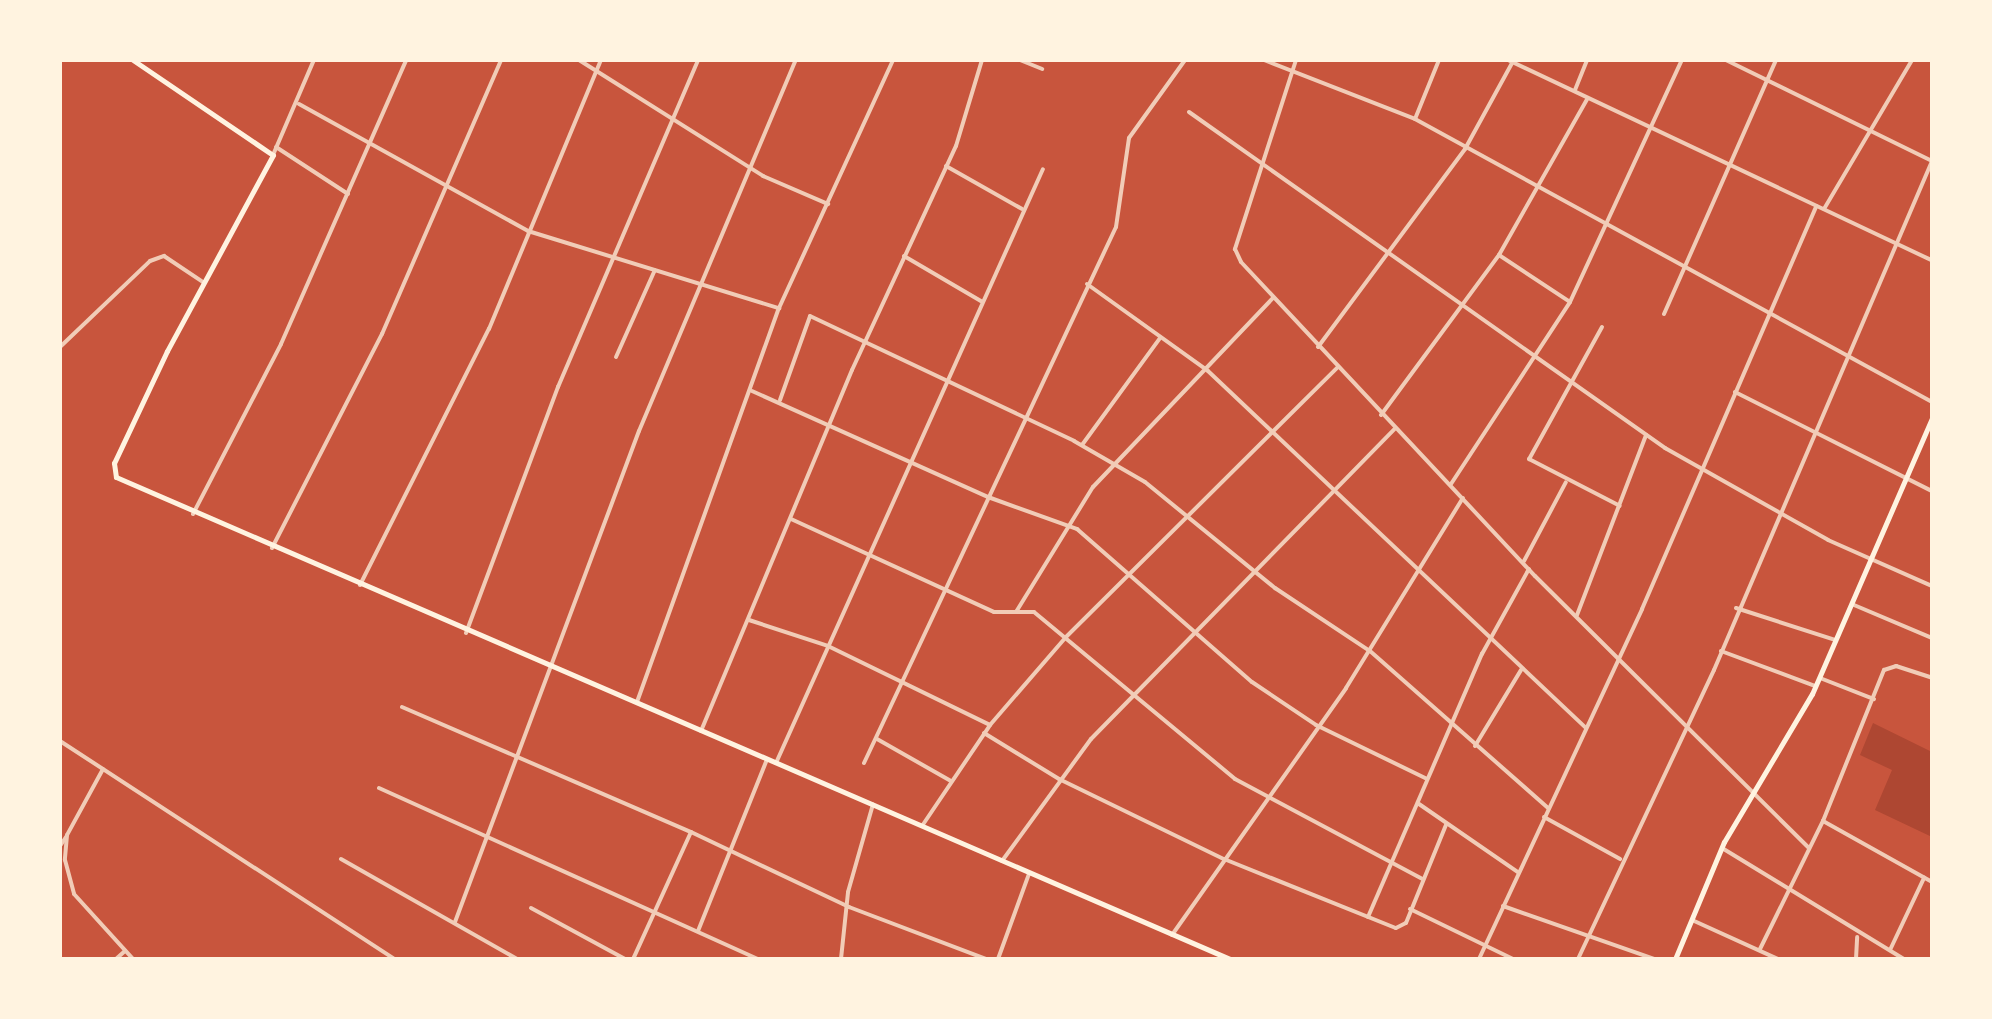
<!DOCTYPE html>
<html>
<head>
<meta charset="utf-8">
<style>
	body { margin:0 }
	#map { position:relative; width:1992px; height:1019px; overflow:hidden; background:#c8553d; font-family:Inter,sans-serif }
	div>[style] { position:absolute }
	.green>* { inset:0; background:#ae4732 }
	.minor>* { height:4px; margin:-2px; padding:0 2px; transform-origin:2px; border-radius:2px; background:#f1ccb7 }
	.secondary>* { height:5px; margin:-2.5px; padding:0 2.5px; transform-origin:2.5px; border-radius:2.5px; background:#fff3e0 }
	span { translate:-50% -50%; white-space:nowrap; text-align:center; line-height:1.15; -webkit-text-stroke:8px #fff3e0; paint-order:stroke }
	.frame { position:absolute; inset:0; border:62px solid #fff3e0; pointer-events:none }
</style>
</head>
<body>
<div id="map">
	<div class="green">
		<i style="clip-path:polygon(1873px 723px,1932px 752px,1932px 837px,1875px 810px,1892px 770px,1860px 755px)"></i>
	</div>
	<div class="minor">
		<i style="left:579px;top:60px;width:218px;rotate:32.2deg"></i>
		<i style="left:763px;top:176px;width:71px;rotate:23.3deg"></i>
		<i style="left:1020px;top:60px;width:24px;rotate:22deg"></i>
		<i style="left:1264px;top:60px;width:162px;rotate:21.3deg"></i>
		<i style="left:1415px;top:119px;width:589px;rotate:28.7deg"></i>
		<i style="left:1296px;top:60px;width:199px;rotate:107.9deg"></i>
		<i style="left:1235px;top:249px;width:14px;rotate:65deg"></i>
		<i style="left:1241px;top:262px;width:430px;rotate:46.9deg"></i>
		<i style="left:1535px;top:576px;width:385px;rotate:44.8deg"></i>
		<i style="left:1508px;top:60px;width:469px;rotate:25.3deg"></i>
		<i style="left:1575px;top:90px;width:32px;rotate:-68deg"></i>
		<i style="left:299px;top:104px;width:262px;rotate:29deg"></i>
		<i style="left:528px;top:231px;width:263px;rotate:17.1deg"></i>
		<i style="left:1189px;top:112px;width:583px;rotate:35.22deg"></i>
		<i style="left:1665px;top:448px;width:187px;rotate:29.4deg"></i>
		<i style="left:1828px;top:540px;width:114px;rotate:23.9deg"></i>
		<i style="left:1415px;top:119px;width:64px;rotate:-67.9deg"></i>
		<i style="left:276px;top:147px;width:86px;rotate:33.1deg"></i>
		<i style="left:273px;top:155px;width:103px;rotate:-66.7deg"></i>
		<i style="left:946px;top:166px;width:87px;rotate:29.5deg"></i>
		<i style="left:1824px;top:209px;width:173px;rotate:-59.4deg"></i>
		<i style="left:1499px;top:255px;width:85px;rotate:33.5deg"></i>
		<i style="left:904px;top:256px;width:89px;rotate:30.3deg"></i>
		<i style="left:1087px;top:284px;width:149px;rotate:35.7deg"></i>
		<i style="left:1208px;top:371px;width:519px;rotate:43.36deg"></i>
		<i style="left:1664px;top:314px;width:278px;rotate:-66.2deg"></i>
		<i style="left:1602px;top:327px;width:151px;rotate:118.9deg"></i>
		<i style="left:1529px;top:459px;width:102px;rotate:27.3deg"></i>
		<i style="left:60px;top:347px;width:124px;rotate:-43.7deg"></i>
		<i style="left:150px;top:261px;width:15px;rotate:-20deg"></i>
		<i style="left:164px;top:256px;width:47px;rotate:33.7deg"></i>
		<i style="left:1318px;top:347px;width:247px;rotate:-53.4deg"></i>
		<i style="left:1465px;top:149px;width:98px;rotate:-61.3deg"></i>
		<i style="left:616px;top:357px;width:95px;rotate:-65.9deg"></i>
		<i style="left:752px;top:391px;width:259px;rotate:24.2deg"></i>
		<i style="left:988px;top:497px;width:95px;rotate:19.8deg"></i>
		<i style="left:1077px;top:529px;width:232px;rotate:41.2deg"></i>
		<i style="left:1252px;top:682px;width:77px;rotate:33.9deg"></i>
		<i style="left:1316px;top:725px;width:123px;rotate:25.9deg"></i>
		<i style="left:1735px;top:392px;width:220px;rotate:26.7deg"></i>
		<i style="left:780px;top:400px;width:89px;rotate:-70.3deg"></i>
		<i style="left:810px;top:316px;width:292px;rotate:25.3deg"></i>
		<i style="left:1074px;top:441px;width:82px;rotate:30deg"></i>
		<i style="left:1145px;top:482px;width:168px;rotate:39.2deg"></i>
		<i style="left:1275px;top:588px;width:114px;rotate:33.6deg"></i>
		<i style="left:1370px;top:651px;width:237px;rotate:41.4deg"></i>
		<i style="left:1381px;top:415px;width:199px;rotate:-53.6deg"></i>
		<i style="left:1499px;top:255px;width:180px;rotate:-60.5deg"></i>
		<i style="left:1082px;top:445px;width:132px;rotate:-53.9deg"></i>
		<i style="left:1451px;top:484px;width:217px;rotate:-56.8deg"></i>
		<i style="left:1570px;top:302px;width:267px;rotate:-65.2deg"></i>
		<i style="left:193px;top:514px;width:191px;rotate:-62.6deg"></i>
		<i style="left:281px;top:344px;width:310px;rotate:-66.2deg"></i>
		<i style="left:791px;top:519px;width:223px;rotate:24.6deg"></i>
		<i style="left:994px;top:612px;width:40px"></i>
		<i style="left:1034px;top:612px;width:261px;rotate:39.7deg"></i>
		<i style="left:1235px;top:779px;width:212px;rotate:28.1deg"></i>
		<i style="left:272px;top:548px;width:241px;rotate:-62.8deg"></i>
		<i style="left:382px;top:334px;width:299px;rotate:-66.5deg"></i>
		<i style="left:1524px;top:561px;width:89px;rotate:-62deg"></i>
		<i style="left:360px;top:585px;width:287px;rotate:-63.3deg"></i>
		<i style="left:489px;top:329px;width:291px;rotate:-67.4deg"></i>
		<i style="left:1854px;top:605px;width:85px;rotate:22.9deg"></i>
		<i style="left:1736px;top:608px;width:104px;rotate:17.9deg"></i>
		<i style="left:1016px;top:612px;width:147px;rotate:-58.4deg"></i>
		<i style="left:1093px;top:487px;width:260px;rotate:-46.4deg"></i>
		<i style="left:1577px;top:615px;width:193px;rotate:-69deg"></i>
		<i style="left:749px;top:620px;width:83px;rotate:18.2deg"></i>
		<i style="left:828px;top:646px;width:180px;rotate:26deg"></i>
		<i style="left:466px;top:633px;width:263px;rotate:-69.5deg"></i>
		<i style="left:558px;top:387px;width:356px;rotate:-66.8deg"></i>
		<i style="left:1721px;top:651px;width:100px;rotate:20.4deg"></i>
		<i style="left:1820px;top:678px;width:58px;rotate:21.3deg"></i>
		<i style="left:637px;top:702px;width:419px;rotate:-70.2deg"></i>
		<i style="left:779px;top:308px;width:273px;rotate:-65.3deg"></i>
		<i style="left:402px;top:707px;width:315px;rotate:23.4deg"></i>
		<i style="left:691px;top:832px;width:140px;rotate:114.5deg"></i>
		<i style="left:701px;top:731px;width:391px;rotate:-67.3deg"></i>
		<i style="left:852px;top:370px;width:247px;rotate:-65.1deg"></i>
		<i style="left:956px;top:146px;width:90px;rotate:-73.2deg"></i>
		<i style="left:984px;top:733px;width:88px;rotate:31.5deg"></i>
		<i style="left:1059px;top:779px;width:183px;rotate:25.9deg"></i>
		<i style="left:1224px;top:859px;width:185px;rotate:21.9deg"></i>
		<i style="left:1396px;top:928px;width:11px;rotate:-27deg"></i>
		<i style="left:1406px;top:923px;width:106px;rotate:-67.8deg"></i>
		<i style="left:877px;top:739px;width:85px;rotate:29.6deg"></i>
		<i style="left:60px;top:741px;width:399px;rotate:33.1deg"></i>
		<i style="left:1475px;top:746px;width:89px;rotate:-58.8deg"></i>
		<i style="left:776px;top:763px;width:651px;rotate:-65.8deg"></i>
		<i style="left:864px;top:763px;width:592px;rotate:-64.82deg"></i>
		<i style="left:1116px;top:227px;width:90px;rotate:-81.7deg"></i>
		<i style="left:1129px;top:138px;width:96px;rotate:-54.3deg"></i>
		<i style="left:103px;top:769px;width:75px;rotate:118.6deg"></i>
		<i style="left:67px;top:835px;width:25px;rotate:95deg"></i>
		<i style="left:65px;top:860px;width:35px;rotate:75deg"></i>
		<i style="left:74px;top:894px;width:88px;rotate:47.8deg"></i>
		<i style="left:379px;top:788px;width:415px;rotate:24.3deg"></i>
		<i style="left:1419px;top:804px;width:121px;rotate:34.6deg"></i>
		<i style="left:1544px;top:817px;width:87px;rotate:28.9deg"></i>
		<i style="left:1823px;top:821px;width:125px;rotate:29.2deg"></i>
		<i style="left:922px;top:826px;width:122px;rotate:-56deg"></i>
		<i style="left:990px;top:725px;width:116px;rotate:-49.2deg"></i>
		<i style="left:1066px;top:637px;width:382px;rotate:-44.8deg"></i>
		<i style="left:691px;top:832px;width:175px;rotate:25.4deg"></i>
		<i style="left:849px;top:907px;width:147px;rotate:20.8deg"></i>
		<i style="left:60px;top:846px;width:11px;rotate:-56deg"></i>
		<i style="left:1722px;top:848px;width:213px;rotate:31.4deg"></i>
		<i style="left:341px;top:859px;width:202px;rotate:29.6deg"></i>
		<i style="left:1002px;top:861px;width:151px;rotate:-53.9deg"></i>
		<i style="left:1091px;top:739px;width:434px;rotate:-45.6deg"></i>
		<i style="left:1503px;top:906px;width:160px;rotate:19.3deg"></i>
		<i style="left:531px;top:908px;width:107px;rotate:28.5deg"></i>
		<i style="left:1410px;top:909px;width:114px;rotate:25.9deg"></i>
		<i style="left:1368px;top:917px;width:287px;rotate:-66.6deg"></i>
		<i style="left:1482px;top:654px;width:97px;rotate:-61.1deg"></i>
		<i style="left:1692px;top:920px;width:94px;rotate:24.4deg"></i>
		<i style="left:455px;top:922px;width:524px;rotate:-69.46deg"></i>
		<i style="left:639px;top:431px;width:403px;rotate:-67.1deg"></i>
		<i style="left:698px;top:931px;width:185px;rotate:-68.1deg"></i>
		<i style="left:1172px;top:935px;width:302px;rotate:-54.8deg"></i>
		<i style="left:1346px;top:688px;width:223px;rotate:-58.4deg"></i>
		<i style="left:1760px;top:949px;width:143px;rotate:-63.8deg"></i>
		<i style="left:1823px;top:821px;width:163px;rotate:-68deg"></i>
		<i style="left:1884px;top:670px;width:13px;rotate:-18deg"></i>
		<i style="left:1896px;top:666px;width:38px;rotate:18deg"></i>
		<i style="left:1890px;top:950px;width:80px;rotate:-64.7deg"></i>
		<i style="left:116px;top:959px;width:12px;rotate:-42deg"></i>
		<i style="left:841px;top:959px;width:67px;rotate:-84deg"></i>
		<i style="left:848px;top:892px;width:91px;rotate:-74.1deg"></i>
		<i style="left:998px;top:959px;width:90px;rotate:-70deg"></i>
		<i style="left:1479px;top:959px;width:386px;rotate:-65deg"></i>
		<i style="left:1642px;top:609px;width:439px;rotate:-66.6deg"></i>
		<i style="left:1578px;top:959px;width:319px;rotate:-64.8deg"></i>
		<i style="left:1714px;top:670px;width:554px;rotate:-66.81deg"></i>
		<i style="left:1932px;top:161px;width:229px;rotate:-153.9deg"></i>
		<i style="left:1856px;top:959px;width:22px;rotate:-87deg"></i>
	</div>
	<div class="secondary">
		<i style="left:133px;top:60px;width:169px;rotate:34.2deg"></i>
		<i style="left:273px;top:155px;width:223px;rotate:118.4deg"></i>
		<i style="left:167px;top:351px;width:124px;rotate:115.3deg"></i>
		<i style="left:114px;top:463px;width:14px;rotate:82deg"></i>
		<i style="left:116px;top:477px;width:1214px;rotate:23.4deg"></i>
		<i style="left:1675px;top:959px;width:127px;rotate:-67.3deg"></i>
		<i style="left:1724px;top:842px;width:172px;rotate:-59.3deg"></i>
		<i style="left:1812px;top:694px;width:301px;rotate:-66.5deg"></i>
	</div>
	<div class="frame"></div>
</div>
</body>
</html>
